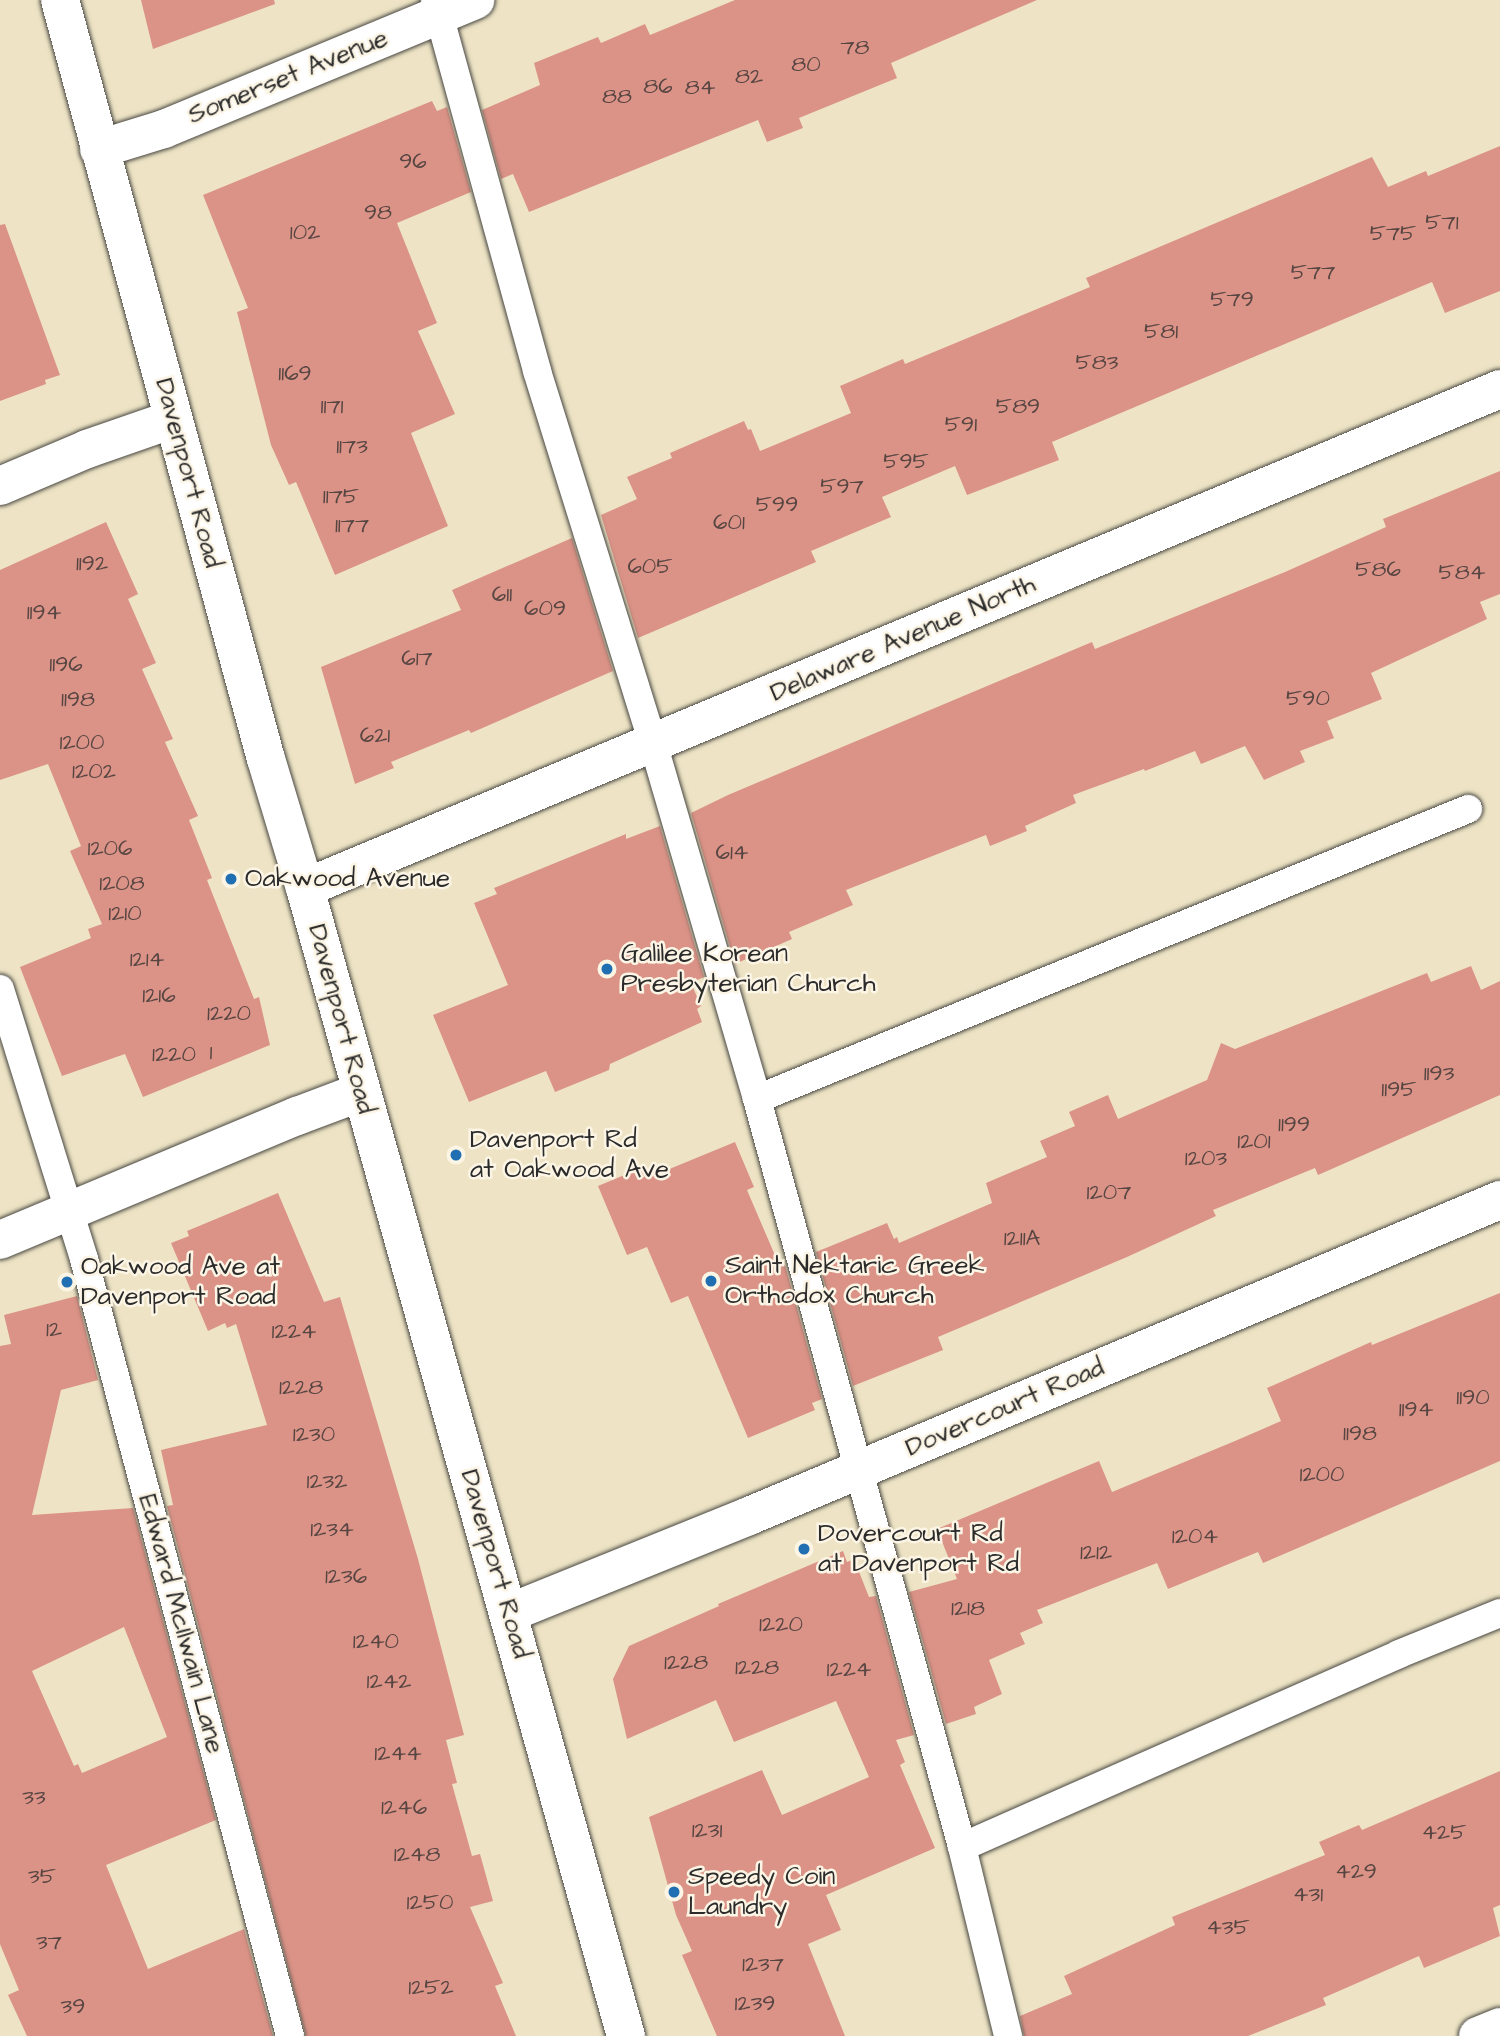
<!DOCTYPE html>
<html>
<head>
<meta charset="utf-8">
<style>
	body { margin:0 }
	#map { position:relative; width:1500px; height:2036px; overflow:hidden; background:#eee4c5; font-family:"Architects Daughter",sans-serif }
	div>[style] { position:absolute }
	.building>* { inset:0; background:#db9387 }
	.roads { filter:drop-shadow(0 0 2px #484742) drop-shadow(0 0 2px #484742) }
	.lane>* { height:28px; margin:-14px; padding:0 14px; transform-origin:14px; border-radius:14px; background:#fff }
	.street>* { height:38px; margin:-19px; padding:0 19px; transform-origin:19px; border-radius:19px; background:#fff }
	.secondary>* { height:38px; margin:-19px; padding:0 19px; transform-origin:19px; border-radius:19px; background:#fff }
	.dots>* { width:19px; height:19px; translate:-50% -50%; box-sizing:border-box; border:4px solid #fcf5e5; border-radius:50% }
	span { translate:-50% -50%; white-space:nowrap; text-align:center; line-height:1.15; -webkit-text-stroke:5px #fcf5e5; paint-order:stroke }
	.number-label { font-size:23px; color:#574542 }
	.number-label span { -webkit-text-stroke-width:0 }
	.street-label { font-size:26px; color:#2b2b2b }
	.poi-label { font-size:26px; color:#2b2b2b }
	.left { translate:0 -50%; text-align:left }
</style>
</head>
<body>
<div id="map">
	<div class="building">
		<i style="clip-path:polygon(141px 0,274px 0,275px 4px,153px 49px)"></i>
		<i style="clip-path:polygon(735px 0,1037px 0,891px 63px,897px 78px,799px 118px,803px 128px,767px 142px,758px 120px,529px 212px,513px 174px,501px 179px,482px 110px,540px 85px,534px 63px,598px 37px,601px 43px,645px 24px,650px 35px)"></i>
		<i style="clip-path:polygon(432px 101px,437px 111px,447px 107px,471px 192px,397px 223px,437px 323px,418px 331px,455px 414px,411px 433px,448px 526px,335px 575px,296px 482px,289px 485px,271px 445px,237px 312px,248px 308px,203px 195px)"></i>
		<i style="clip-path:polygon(1500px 146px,1500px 291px,1445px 313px,1432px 282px,1052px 442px,1059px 460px,967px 495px,955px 466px,882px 497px,891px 517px,811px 551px,816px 562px,638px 638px,601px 515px,637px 499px,627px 477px,672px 458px,670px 453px,744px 421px,748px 430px,751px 429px,760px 451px,851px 413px,840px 386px,903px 359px,905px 364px,1090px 287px,1086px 278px,1372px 157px,1388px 187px,1426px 171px,1428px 176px)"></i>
		<i style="clip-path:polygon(5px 224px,60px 375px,45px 380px,46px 384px,0 401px,0 225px)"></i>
		<i style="clip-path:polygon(1500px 471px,1500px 594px,1480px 602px,1487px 619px,1371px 673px,1382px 699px,1327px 721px,1334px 738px,1300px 751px,1305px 762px,1264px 780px,1245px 746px,1201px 764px,1195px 751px,1145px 771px,1144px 769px,1073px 795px,1076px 803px,1025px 826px,1027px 831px,990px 846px,986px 835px,846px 890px,853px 905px,789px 932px,792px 939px,735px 964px,691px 813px,728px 795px,1092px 642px,1095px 649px,1285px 572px,1386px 527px,1383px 519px)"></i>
		<i style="clip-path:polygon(106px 522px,138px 594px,128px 599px,156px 663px,142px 669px,173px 739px,165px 742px,198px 816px,189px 820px,212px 878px,207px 880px,254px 999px,259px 997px,270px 1045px,143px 1097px,125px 1054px,62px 1076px,20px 967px,91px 938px,88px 929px,102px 924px,70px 851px,81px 846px,48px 764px,0 780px,0 570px)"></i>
		<i style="clip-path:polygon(572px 538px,613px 671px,471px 733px,469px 730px,391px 762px,394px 768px,355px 784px,321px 667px,461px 610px,452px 590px)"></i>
		<i style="clip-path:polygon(660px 826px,704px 977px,691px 983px,701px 1006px,697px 1009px,702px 1022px,610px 1064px,609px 1070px,555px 1092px,546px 1071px,469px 1102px,433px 1015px,508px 985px,474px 903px,497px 894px,494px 888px,626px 834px,626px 839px)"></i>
		<i style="clip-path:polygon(1471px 966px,1481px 990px,1500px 981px,1500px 1095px,1318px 1175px,1315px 1168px,1213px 1210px,1216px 1216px,1127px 1257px,938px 1337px,943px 1350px,853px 1386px,816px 1252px,887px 1223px,894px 1239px,897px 1237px,899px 1243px,992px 1203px,986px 1183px,1047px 1157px,1040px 1141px,1075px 1126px,1069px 1112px,1108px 1095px,1118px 1119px,1207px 1080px,1221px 1043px,1235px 1049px,1427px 973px,1431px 982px)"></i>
		<i style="clip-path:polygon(735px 1142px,754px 1187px,747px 1190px,780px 1267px,785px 1265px,822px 1399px,812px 1403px,815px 1410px,748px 1438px,688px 1296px,671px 1303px,647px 1247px,627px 1255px,598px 1186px,646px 1166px,650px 1177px)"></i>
		<i style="clip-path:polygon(278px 1193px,324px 1302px,340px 1297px,418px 1559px,464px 1735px,446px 1740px,457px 1783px,452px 1784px,472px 1856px,480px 1854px,493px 1901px,470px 1907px,503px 1983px,495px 1986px,516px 2036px,306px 2036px,167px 1506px,173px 1505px,161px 1450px,267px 1425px,236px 1324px,227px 1328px,225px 1323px,208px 1331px,171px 1243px,189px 1236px,187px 1231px)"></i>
		<i style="clip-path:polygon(1500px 1293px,1500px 1461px,1263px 1563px,1258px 1552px,1168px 1589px,1157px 1563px,1037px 1610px,1043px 1623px,1020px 1633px,1025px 1644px,989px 1660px,1002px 1694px,974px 1707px,976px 1714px,946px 1724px,909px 1592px,957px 1579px,937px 1529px,1099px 1461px,1112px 1492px,1235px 1441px,1281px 1421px,1267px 1388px,1371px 1342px,1372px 1345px)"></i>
		<i style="clip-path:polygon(evenodd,77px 1296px,98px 1380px,61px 1390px,32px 1515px,133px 1508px,216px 1820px,106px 1865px,148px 1969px,244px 1929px,273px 2036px,27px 2036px,8px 1995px,19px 1990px,0 1944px,0 1346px,11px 1344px,4px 1315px,77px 1296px,124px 1627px,167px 1737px,82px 1773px,78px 1764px,74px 1766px,32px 1671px,124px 1627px)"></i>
		<i style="clip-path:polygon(843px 1551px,847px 1562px,854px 1559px,869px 1597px,876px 1596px,914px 1735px,896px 1740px,905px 1762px,900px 1765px,935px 1848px,826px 1895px,841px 1930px,808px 1944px,845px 2036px,717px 2036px,682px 1955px,692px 1951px,676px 1915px,649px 1817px,762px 1770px,782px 1815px,869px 1777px,836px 1701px,734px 1742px,716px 1700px,627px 1739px,613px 1679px,629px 1646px,719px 1606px,718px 1604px)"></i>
		<i style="clip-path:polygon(1500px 1771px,1500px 1905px,1493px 1908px,1500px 1936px,1424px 1968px,1419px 1956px,1323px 1998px,1326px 2005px,1248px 2036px,1024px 2036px,1020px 2016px,1072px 1994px,1064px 1976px,1175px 1925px,1172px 1917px,1325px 1855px,1319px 1842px,1359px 1825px,1362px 1830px)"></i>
	</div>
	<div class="roads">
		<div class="lane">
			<i style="left:435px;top:0;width:385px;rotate:74.6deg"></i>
			<i style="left:537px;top:371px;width:390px;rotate:72.7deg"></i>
			<i style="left:653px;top:743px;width:371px;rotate:73.7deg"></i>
			<i style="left:757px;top:1099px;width:776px;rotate:74.67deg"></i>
			<i style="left:962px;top:1847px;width:195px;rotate:76.3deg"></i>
			<i style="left:0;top:989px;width:283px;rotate:72.7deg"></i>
			<i style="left:84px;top:1259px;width:804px;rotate:75.15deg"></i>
			<i style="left:757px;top:1099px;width:768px;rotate:-22.19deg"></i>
			<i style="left:962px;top:1847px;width:478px;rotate:-23.8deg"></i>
			<i style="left:1399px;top:1654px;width:109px;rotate:-22.1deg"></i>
		</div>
		<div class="street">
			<i style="left:99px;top:149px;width:68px;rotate:-17.1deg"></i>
			<i style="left:164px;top:129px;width:337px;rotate:-22.5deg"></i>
			<i style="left:0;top:486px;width:95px;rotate:-23deg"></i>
			<i style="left:87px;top:449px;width:91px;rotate:-19.2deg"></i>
			<i style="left:305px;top:888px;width:1295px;rotate:-22.66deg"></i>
			<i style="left:1478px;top:2036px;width:24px;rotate:-22deg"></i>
		</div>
		<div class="secondary">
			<i style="left:60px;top:0;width:786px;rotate:74.82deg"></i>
			<i style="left:266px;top:759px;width:135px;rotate:73.2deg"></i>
			<i style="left:305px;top:888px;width:1192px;rotate:74.38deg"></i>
			<i style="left:0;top:1240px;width:322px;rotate:-22.7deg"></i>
			<i style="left:297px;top:1116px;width:68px;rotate:-20.6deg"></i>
			<i style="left:509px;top:1613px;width:259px;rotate:-22deg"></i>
			<i style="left:749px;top:1516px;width:815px;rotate:-22.82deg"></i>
		</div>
	</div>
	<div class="dots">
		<i style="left:231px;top:879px;background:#1f6fb2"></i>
		<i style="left:607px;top:969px;background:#1f6fb2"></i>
		<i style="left:456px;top:1155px;background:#1f6fb2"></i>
		<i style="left:711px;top:1281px;background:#1f6fb2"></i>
		<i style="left:67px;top:1282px;background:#1f6fb2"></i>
		<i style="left:804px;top:1549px;background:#1f6fb2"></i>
		<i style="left:674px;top:1892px;background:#1f6fb2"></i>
	</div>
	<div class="number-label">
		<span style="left:855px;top:47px">78</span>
		<span style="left:806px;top:64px">80</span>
		<span style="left:749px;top:76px">82</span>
		<span style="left:658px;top:86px">86</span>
		<span style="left:700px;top:87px">84</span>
		<span style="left:617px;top:96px">88</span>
		<span style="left:413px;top:161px">96</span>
		<span style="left:378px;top:212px">98</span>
		<span style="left:1442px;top:222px">571</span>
		<span style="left:305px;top:232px">102</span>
		<span style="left:1393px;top:233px">575</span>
		<span style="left:1313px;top:272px">577</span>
		<span style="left:1232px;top:299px">579</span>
		<span style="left:1161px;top:331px">581</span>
		<span style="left:1097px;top:362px">583</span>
		<span style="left:295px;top:373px">1169</span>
		<span style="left:332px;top:406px">1171</span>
		<span style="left:1018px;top:406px">589</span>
		<span style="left:961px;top:424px">591</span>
		<span style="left:352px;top:446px">1173</span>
		<span style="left:906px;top:461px">595</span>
		<span style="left:842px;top:486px">597</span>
		<span style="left:341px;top:496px">1175</span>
		<span style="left:777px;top:504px">599</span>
		<span style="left:729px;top:522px">601</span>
		<span style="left:352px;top:525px">1177</span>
		<span style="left:92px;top:563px">1192</span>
		<span style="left:650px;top:566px">605</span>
		<span style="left:1378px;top:569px">586</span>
		<span style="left:1462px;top:572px">584</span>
		<span style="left:502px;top:594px">611</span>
		<span style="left:545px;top:608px">609</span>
		<span style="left:44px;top:612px">1194</span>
		<span style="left:417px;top:658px">617</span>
		<span style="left:66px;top:664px">1196</span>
		<span style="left:1308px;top:698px">590</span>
		<span style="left:78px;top:699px">1198</span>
		<span style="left:375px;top:735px">621</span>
		<span style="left:82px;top:742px">1200</span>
		<span style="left:94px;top:771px">1202</span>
		<span style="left:110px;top:848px">1206</span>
		<span style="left:732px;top:852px">614</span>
		<span style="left:122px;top:883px">1208</span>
		<span style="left:125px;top:913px">1210</span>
		<span style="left:147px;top:959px">1214</span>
		<span style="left:159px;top:995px">1216</span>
		<span style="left:229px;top:1013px">1220</span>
		<span style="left:211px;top:1052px">1</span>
		<span style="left:174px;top:1054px">1220</span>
		<span style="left:1439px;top:1073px">1193</span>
		<span style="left:1399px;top:1089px">1195</span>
		<span style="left:1294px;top:1124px">1199</span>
		<span style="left:1254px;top:1141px">1201</span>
		<span style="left:1206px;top:1158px">1203</span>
		<span style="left:1109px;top:1192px">1207</span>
		<span style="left:1022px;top:1238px">1211A</span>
		<span style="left:54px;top:1329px">12</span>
		<span style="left:294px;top:1331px">1224</span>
		<span style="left:301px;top:1387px">1228</span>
		<span style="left:1473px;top:1397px">1190</span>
		<span style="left:1416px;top:1409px">1194</span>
		<span style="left:1360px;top:1433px">1198</span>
		<span style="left:314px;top:1434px">1230</span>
		<span style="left:1322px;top:1474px">1200</span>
		<span style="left:327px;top:1481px">1232</span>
		<span style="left:332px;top:1529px">1234</span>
		<span style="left:1195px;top:1536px">1204</span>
		<span style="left:1096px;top:1552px">1212</span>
		<span style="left:346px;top:1576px">1236</span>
		<span style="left:968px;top:1608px">1218</span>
		<span style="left:781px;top:1624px">1220</span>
		<span style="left:376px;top:1641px">1240</span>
		<span style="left:686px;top:1662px">1228</span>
		<span style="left:757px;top:1667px">1228</span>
		<span style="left:849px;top:1669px">1224</span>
		<span style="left:389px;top:1681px">1242</span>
		<span style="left:398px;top:1753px">1244</span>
		<span style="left:34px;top:1797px">33</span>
		<span style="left:404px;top:1807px">1246</span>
		<span style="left:707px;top:1830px">1231</span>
		<span style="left:1444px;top:1832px">425</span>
		<span style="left:417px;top:1854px">1248</span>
		<span style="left:1356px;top:1871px">429</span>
		<span style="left:42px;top:1876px">35</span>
		<span style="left:1308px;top:1894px">431</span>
		<span style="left:430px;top:1902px">1250</span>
		<span style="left:1228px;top:1927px">435</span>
		<span style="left:49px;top:1942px">37</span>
		<span style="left:763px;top:1964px">1237</span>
		<span style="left:431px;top:1987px">1252</span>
		<span style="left:755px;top:2003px">1239</span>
		<span style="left:73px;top:2006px">39</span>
	</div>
	<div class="street-label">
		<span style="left:288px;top:77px;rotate:-22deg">Somerset Avenue</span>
		<span style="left:188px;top:473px;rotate:75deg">Davenport Road</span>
		<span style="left:903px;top:639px;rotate:-23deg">Delaware Avenue North</span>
		<span style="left:341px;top:1019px;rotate:75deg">Davenport Road</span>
		<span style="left:1005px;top:1408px;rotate:-23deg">Dovercourt Road</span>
		<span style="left:495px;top:1564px;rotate:74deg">Davenport Road</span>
		<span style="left:181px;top:1624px;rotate:75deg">Edward McIlwain Lane</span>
	</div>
	<div class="poi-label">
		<span class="left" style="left:245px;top:879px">Oakwood Avenue</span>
		<span class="left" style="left:621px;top:969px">Galilee Korean<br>Presbyterian Church</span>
		<span class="left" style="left:470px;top:1155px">Davenport Rd<br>at Oakwood Ave</span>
		<span class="left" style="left:725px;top:1281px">Saint Nektaric Greek<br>Orthodox Church</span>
		<span class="left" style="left:81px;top:1282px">Oakwood Ave at<br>Davenport Road</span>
		<span class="left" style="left:818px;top:1549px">Dovercourt Rd<br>at Davenport Rd</span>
		<span class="left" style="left:688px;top:1892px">Speedy Coin<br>Laundry</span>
	</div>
</div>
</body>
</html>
